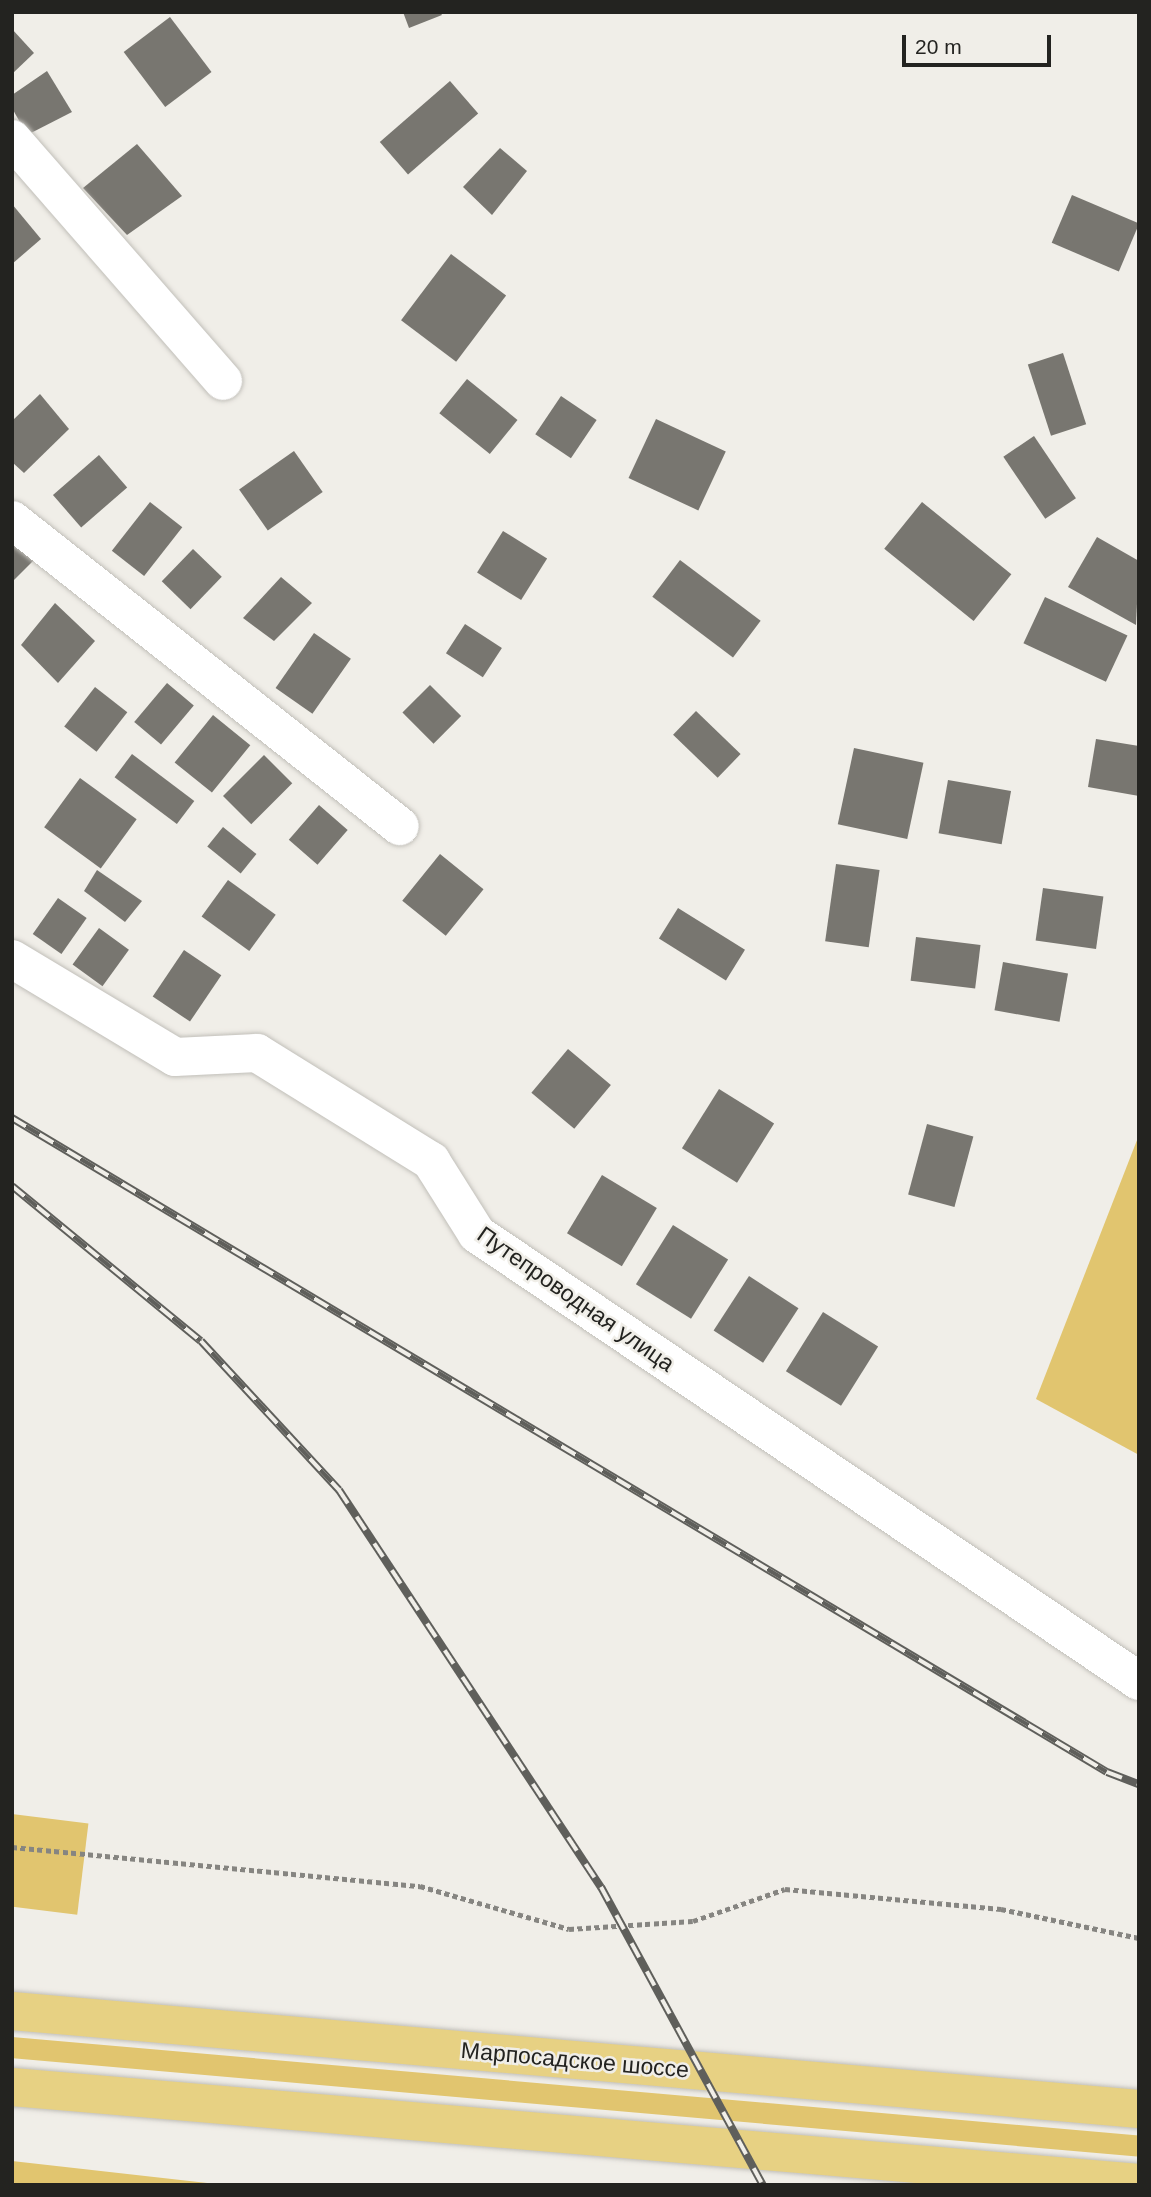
<!DOCTYPE html>
<html>
<head>
<meta charset="utf-8">
<style>
	body { margin:0 }
	#map { position:relative; width:1151px; height:2197px; overflow:hidden; background:#f0eee8; font-family:Arial,sans-serif }
	div>[style] { position:absolute }
	.green>* { inset:0; background:#e1c56f; transform-origin:0 0 }
	.building>* { inset:0; background:#787670; transform-origin:0 0 }
	.path>* { height:4.5px; margin-top:-2.25px; transform-origin:0; background:repeating-linear-gradient(90deg,#868581 0 5px,transparent 0 8.5px) }
	.roads { filter:drop-shadow(0 0 2px #c1bfb9) drop-shadow(0 0 2px #c1bfb9) }
	.minor>* { height:38px; margin:-19px; padding:0 19px; transform-origin:19px; border-radius:19px; background:#fff }
	.major>* { height:38px; margin:-19px; padding:0 19px; transform-origin:19px; border-radius:19px; background:#e7d183 }
	.rail>* { height:8px; margin-top:-4px; transform-origin:0; background:repeating-linear-gradient(90deg,#f0eee8 0 16px,#5f5f5b 0 32px); box-sizing:border-box; border-block:2px solid #5f5f5b }
	span { translate:-50% -50%; white-space:nowrap; text-align:center; line-height:1.15; -webkit-text-stroke:5px #f0eee8; paint-order:stroke }
	.street-label { font-size:23px; color:#232320 }
	.frame { position:absolute; inset:0; border:14px solid #232320; pointer-events:none }
	.scale { position:absolute; left:902px; top:35px; width:149px; height:32px; box-sizing:border-box; border:4px solid #232320; border-top:0; padding-left:9px; font-size:21px; line-height:24px; white-space:nowrap; color:#232320; -webkit-text-stroke:5px #f0eee8; paint-order:stroke }
</style>
</head>
<body>
<div id="map">
	<div class="green">
		<i style="clip-path:polygon(1139px 1135px,1139px 1455px,1036px 1399px)"></i>
		<i style="left:12px;top:1814px;width:77px;height:92px;rotate:7deg"></i>
		<i style="left:12px;top:2037px;width:1131px;height:21px;rotate:5deg"></i>
		<i style="clip-path:polygon(12px 2161px,225px 2185px,12px 2185px)"></i>
	</div>
	<div class="building">
		<i style="clip-path:polygon(403px 12px,440px 12px,442px 15px,409px 28px)"></i>
		<i style="left:170px;top:17px;width:69px;height:58px;rotate:53deg"></i>
		<i style="clip-path:polygon(12px 29px,34px 53px,12px 74px)"></i>
		<i style="clip-path:polygon(47px 71px,72px 112px,27px 135px,12px 108px,12px 95px)"></i>
		<i style="left:450px;top:81px;width:43px;height:93px;rotate:49deg"></i>
		<i style="clip-path:polygon(137px 144px,182px 196px,127px 235px,83px 188px)"></i>
		<i style="clip-path:polygon(500px 148px,527px 171px,492px 215px,463px 187px)"></i>
		<i style="left:1072px;top:195px;width:73px;height:52px;rotate:23deg"></i>
		<i style="clip-path:polygon(12px 204px,41px 239px,12px 264px)"></i>
		<i style="left:451px;top:254px;width:69px;height:83px;rotate:37deg"></i>
		<i style="left:1063px;top:353px;width:75px;height:37px;rotate:72deg"></i>
		<i style="left:467px;top:379px;width:65px;height:44px;rotate:39deg"></i>
		<i style="clip-path:polygon(40px 394px,69px 429px,24px 473px,12px 462px,12px 421px)"></i>
		<i style="left:561px;top:396px;width:43px;height:46px;rotate:34deg"></i>
		<i style="left:656px;top:419px;width:77px;height:65px;rotate:25deg"></i>
		<i style="left:1034px;top:436px;width:75px;height:37px;rotate:56deg"></i>
		<i style="left:294px;top:451px;width:50px;height:67px;rotate:55deg"></i>
		<i style="left:99px;top:455px;width:43px;height:61px;rotate:49deg"></i>
		<i style="left:150px;top:502px;width:41px;height:62px;rotate:38deg"></i>
		<i style="left:922px;top:502px;width:115px;height:60px;rotate:39deg"></i>
		<i style="left:503px;top:531px;width:52px;height:49px;rotate:32deg"></i>
		<i style="clip-path:polygon(1097px 537px,1139px 561px,1136px 625px,1068px 587px)"></i>
		<i style="clip-path:polygon(12px 538px,35px 559px,14px 580px,12px 579px)"></i>
		<i style="left:193px;top:549px;width:40px;height:45px;rotate:44deg"></i>
		<i style="left:680px;top:560px;width:101px;height:46px;rotate:37deg"></i>
		<i style="clip-path:polygon(281px 577px,312px 603px,274px 641px,243px 618px)"></i>
		<i style="left:1045px;top:597px;width:91px;height:51px;rotate:25deg"></i>
		<i style="clip-path:polygon(55px 603px,95px 641px,58px 683px,21px 645px)"></i>
		<i style="left:465px;top:624px;width:44px;height:35px;rotate:33deg"></i>
		<i style="left:314px;top:633px;width:45px;height:67px;rotate:35deg"></i>
		<i style="left:167px;top:683px;width:35px;height:51px;rotate:40deg"></i>
		<i style="left:430px;top:685px;width:44px;height:39px;rotate:45deg"></i>
		<i style="left:95px;top:687px;width:41px;height:50px;rotate:38deg"></i>
		<i style="left:696px;top:711px;width:62px;height:33px;rotate:44deg"></i>
		<i style="left:213px;top:715px;width:48px;height:61px;rotate:39deg"></i>
		<i style="clip-path:polygon(1096px 739px,1139px 746px,1139px 796px,1088px 787px)"></i>
		<i style="left:854px;top:748px;width:71px;height:78px;rotate:12deg"></i>
		<i style="left:132px;top:754px;width:78px;height:29px;rotate:37deg"></i>
		<i style="left:264px;top:755px;width:40px;height:58px;rotate:45deg"></i>
		<i style="left:80px;top:778px;width:70px;height:61px;rotate:36deg"></i>
		<i style="left:948px;top:780px;width:64px;height:54px;rotate:10deg"></i>
		<i style="left:319px;top:805px;width:38px;height:46px;rotate:41deg"></i>
		<i style="left:223px;top:827px;width:43px;height:25px;rotate:39deg"></i>
		<i style="left:440px;top:854px;width:56px;height:60px;rotate:39deg"></i>
		<i style="left:836px;top:864px;width:44px;height:78px;rotate:8deg"></i>
		<i style="clip-path:polygon(97px 870px,142px 901px,125px 922px,84px 891px)"></i>
		<i style="left:228px;top:880px;width:59px;height:45px;rotate:36deg"></i>
		<i style="left:1043px;top:888px;width:61px;height:53px;rotate:8deg"></i>
		<i style="left:58px;top:898px;width:35px;height:44px;rotate:35deg"></i>
		<i style="left:678px;top:908px;width:79px;height:36px;rotate:32deg"></i>
		<i style="left:99px;top:928px;width:37px;height:45px;rotate:36deg"></i>
		<i style="left:916px;top:937px;width:65px;height:44px;rotate:7deg"></i>
		<i style="left:184px;top:950px;width:45px;height:56px;rotate:34deg"></i>
		<i style="left:1003px;top:962px;width:66px;height:49px;rotate:10deg"></i>
		<i style="left:568px;top:1049px;width:56px;height:57px;rotate:40deg"></i>
		<i style="left:719px;top:1089px;width:65px;height:70px;rotate:32deg"></i>
		<i style="left:927px;top:1124px;width:48px;height:73px;rotate:15deg"></i>
		<i style="left:602px;top:1175px;width:64px;height:68px;rotate:31deg"></i>
		<i style="left:673px;top:1225px;width:65px;height:70px;rotate:32deg"></i>
		<i style="left:749px;top:1276px;width:59px;height:65px;rotate:33deg"></i>
		<i style="left:823px;top:1312px;width:65px;height:70px;rotate:32deg"></i>
	</div>
	<div class="path">
		<i style="left:12px;top:1847px;width:410px;rotate:5.5deg"></i>
		<i style="left:420px;top:1886px;width:155px;rotate:16.1deg"></i>
		<i style="left:569px;top:1929px;width:124px;rotate:-3.7deg"></i>
		<i style="left:693px;top:1921px;width:97px;rotate:-19.2deg"></i>
		<i style="left:785px;top:1889px;width:217px;rotate:5.3deg"></i>
		<i style="left:1001px;top:1909px;width:141px;rotate:11.9deg"></i>
	</div>
	<div class="roads">
		<div class="minor">
			<i style="left:12px;top:139px;width:321px;rotate:48.9deg"></i>
			<i style="left:12px;top:520px;width:494px;rotate:38.3deg"></i>
			<i style="left:12px;top:959px;width:190px;rotate:31deg"></i>
			<i style="left:175px;top:1057px;width:82px;rotate:-2.8deg"></i>
			<i style="left:257px;top:1053px;width:205px;rotate:31.8deg"></i>
			<i style="left:431px;top:1161px;width:86px;rotate:57.8deg"></i>
			<i style="left:477px;top:1234px;width:799px;rotate:34.03deg"></i>
		</div>
		<div class="major">
			<i style="left:12px;top:2011px;width:1131px;rotate:4.97deg"></i>
			<i style="left:12px;top:2087px;width:1131px;rotate:4.87deg"></i>
		</div>
	</div>
	<div class="rail">
		<i style="left:12px;top:1118px;width:1275px;rotate:30.85deg"></i>
		<i style="left:1107px;top:1772px;width:34px;rotate:21deg"></i>
		<i style="left:12px;top:1186px;width:244px;rotate:39.4deg"></i>
		<i style="left:201px;top:1341px;width:203px;rotate:47.2deg"></i>
		<i style="left:339px;top:1490px;width:476px;rotate:56.6deg"></i>
		<i style="left:601px;top:1887px;width:339px;rotate:61.5deg"></i>
	</div>
	<div class="street-label">
		<span style="left:576px;top:1299px;rotate:35deg">Путепроводная улица</span>
		<span style="left:575px;top:2060px;rotate:5deg">Марпосадское шоссе</span>
	</div>
	<div class="frame"></div>
	<div class="scale">20 m</div>
</div>
</body>
</html>
